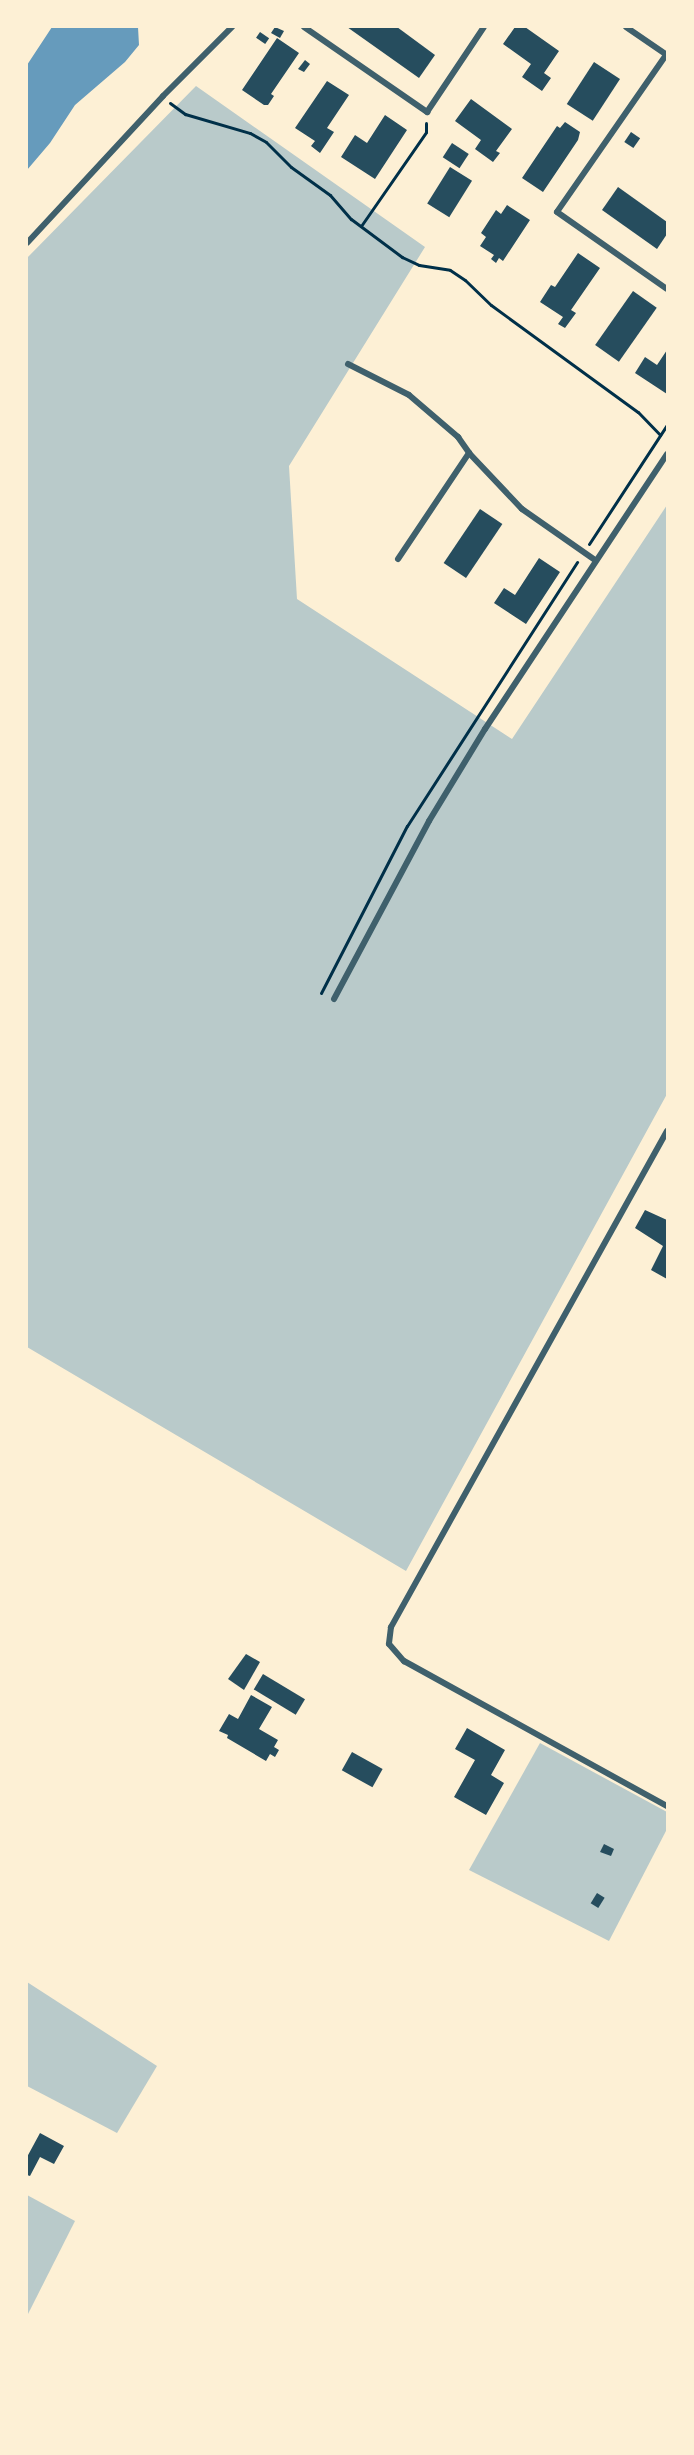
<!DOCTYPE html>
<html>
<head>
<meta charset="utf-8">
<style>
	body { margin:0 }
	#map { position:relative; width:694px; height:2455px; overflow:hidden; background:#fdf0d5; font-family:"DM Sans",sans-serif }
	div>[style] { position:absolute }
	.green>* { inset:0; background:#b9caca }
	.water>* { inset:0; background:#669bbc }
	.building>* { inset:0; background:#264d5e; transform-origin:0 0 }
	.path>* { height:3px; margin:-1.5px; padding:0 1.5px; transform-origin:1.5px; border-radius:1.5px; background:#003049 }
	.minor>* { height:6px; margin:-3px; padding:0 3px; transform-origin:3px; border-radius:3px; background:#3f606c }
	span { translate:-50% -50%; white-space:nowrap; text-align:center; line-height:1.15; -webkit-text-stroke:6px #fdf0d5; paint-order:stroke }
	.frame { position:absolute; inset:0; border:28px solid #fdf0d5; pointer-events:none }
</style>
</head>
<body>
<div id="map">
	<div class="green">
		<i style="clip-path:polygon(196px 86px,425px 247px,289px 466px,297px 599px,512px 739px,667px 505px,667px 1094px,406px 1571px,27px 1347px,27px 258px)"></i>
		<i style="clip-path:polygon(540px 1743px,667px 1812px,667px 1829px,609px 1941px,469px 1870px)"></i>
		<i style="clip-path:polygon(27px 1982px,157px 2066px,117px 2133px,27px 2086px)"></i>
		<i style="clip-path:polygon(27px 2195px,75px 2221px,27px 2316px)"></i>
	</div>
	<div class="water">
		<i style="clip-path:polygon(52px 27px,138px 27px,139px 45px,125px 62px,75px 105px,50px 143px,27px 170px,27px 65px)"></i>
	</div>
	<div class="building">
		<i style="clip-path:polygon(275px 27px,284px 31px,280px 38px,271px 33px)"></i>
		<i style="clip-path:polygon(347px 27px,397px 27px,435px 55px,419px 78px)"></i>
		<i style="clip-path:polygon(515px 27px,525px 27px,559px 51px,544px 73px,551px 78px,542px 91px,522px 77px,531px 64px,503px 44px)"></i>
		<i style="left:260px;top:32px;width:11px;height:7px;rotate:34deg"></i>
		<i style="clip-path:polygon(277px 38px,299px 53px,271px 94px,274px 96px,268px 105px,264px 105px,242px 90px)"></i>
		<i style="clip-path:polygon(305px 60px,310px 64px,304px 72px,298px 69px)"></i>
		<i style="left:594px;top:62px;width:31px;height:50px;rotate:33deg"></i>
		<i style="clip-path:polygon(327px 81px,349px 95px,327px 128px,334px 132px,320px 153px,311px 146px,315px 141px,295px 128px)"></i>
		<i style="clip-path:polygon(471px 99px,512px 129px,496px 151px,500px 153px,493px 162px,475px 149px,481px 140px,455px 121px)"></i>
		<i style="clip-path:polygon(385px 115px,407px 130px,375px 179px,341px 157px,355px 135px,367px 143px)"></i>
		<i style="clip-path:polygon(565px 122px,580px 132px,578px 140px,543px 192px,522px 178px,557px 126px,560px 128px)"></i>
		<i style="left:631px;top:132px;width:11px;height:12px;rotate:34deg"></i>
		<i style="left:452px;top:143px;width:20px;height:17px;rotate:33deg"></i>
		<i style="left:450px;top:167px;width:26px;height:43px;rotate:32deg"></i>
		<i style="clip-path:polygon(618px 187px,667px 222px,667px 234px,657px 249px,602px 210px)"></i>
		<i style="clip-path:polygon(507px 205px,530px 220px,503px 261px,499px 258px,496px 263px,491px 259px,494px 255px,480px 246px,486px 237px,481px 233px,496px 210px,501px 214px)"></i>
		<i style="clip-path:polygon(578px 253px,600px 268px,571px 310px,576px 313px,565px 328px,558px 324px,563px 317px,540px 302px,551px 285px,555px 287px)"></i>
		<i style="left:633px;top:291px;width:29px;height:66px;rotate:35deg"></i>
		<i style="clip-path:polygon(667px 350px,667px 394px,635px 373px,645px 357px,657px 365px)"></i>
		<i style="left:480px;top:509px;width:27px;height:65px;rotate:34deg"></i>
		<i style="clip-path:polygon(539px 558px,560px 572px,526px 624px,494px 603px,504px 588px,515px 595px)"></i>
		<i style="clip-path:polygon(645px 1210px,667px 1220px,667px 1279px,651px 1270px,663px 1246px,635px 1228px)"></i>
		<i style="clip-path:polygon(246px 1654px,260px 1662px,244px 1690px,228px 1679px)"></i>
		<i style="left:263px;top:1674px;width:49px;height:18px;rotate:31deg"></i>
		<i style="clip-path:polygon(251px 1695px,272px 1707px,259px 1729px,278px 1740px,274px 1747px,279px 1750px,275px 1757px,270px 1754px,266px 1761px,227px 1738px,228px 1735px,219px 1731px,229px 1714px,238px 1719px)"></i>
		<i style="clip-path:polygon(467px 1728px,505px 1750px,491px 1775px,504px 1783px,486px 1815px,454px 1797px,475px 1760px,455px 1749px)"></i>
		<i style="left:352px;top:1752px;width:35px;height:21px;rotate:29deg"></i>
		<i style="clip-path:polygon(604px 1844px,614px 1849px,611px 1856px,600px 1852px)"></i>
		<i style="left:597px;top:1893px;width:9px;height:12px;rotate:32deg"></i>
		<i style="clip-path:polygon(40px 2133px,64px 2146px,54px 2164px,40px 2157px,30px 2176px,27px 2175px,27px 2157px)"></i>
	</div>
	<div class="path">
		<i style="left:170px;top:103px;width:19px;rotate:36deg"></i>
		<i style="left:185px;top:114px;width:68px;rotate:16.3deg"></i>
		<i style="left:250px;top:133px;width:18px;rotate:29deg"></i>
		<i style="left:266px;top:142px;width:35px;rotate:45deg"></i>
		<i style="left:291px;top:167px;width:48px;rotate:35.7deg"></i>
		<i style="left:330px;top:195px;width:32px;rotate:49deg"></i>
		<i style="left:351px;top:219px;width:64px;rotate:36.7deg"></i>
		<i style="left:402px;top:257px;width:19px;rotate:25deg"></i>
		<i style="left:419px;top:265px;width:31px;rotate:9deg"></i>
		<i style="left:450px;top:270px;width:18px;rotate:34deg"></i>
		<i style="left:465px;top:280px;width:36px;rotate:44deg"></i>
		<i style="left:491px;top:305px;width:182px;rotate:36.1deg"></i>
		<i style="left:638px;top:412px;width:32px;rotate:46deg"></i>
		<i style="left:361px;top:226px;width:114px;rotate:-55.3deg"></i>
		<i style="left:426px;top:132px;width:9px;rotate:-90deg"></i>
		<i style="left:589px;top:544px;width:142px;rotate:-56.8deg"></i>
		<i style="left:321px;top:993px;width:188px;rotate:-62.8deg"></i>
		<i style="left:407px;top:826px;width:314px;rotate:-57.2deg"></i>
	</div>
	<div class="minor">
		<i style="left:304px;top:27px;width:150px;rotate:34.6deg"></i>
		<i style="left:427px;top:112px;width:102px;rotate:-56.2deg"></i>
		<i style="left:626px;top:27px;width:50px;rotate:34.3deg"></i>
		<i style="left:666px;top:55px;width:191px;rotate:124.8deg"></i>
		<i style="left:557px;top:212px;width:134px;rotate:35deg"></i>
		<i style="left:27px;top:243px;width:200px;rotate:-47.2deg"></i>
		<i style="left:163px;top:96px;width:98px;rotate:-45deg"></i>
		<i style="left:348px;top:364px;width:68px;rotate:26.9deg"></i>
		<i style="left:409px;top:395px;width:65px;rotate:40.6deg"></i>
		<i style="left:458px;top:437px;width:19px;rotate:55deg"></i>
		<i style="left:469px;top:453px;width:77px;rotate:46.6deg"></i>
		<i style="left:522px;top:509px;width:89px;rotate:34.9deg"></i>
		<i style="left:398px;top:559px;width:128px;rotate:-56.2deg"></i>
		<i style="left:334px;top:999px;width:202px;rotate:-61.9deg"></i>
		<i style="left:429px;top:821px;width:108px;rotate:-58.7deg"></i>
		<i style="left:485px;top:729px;width:330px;rotate:-56.5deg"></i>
		<i style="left:667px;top:1131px;width:568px;rotate:119.09deg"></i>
		<i style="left:391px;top:1627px;width:17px;rotate:97deg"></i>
		<i style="left:389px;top:1644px;width:23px;rotate:49deg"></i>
		<i style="left:404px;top:1661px;width:300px;rotate:28.9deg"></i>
	</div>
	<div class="frame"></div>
</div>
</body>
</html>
